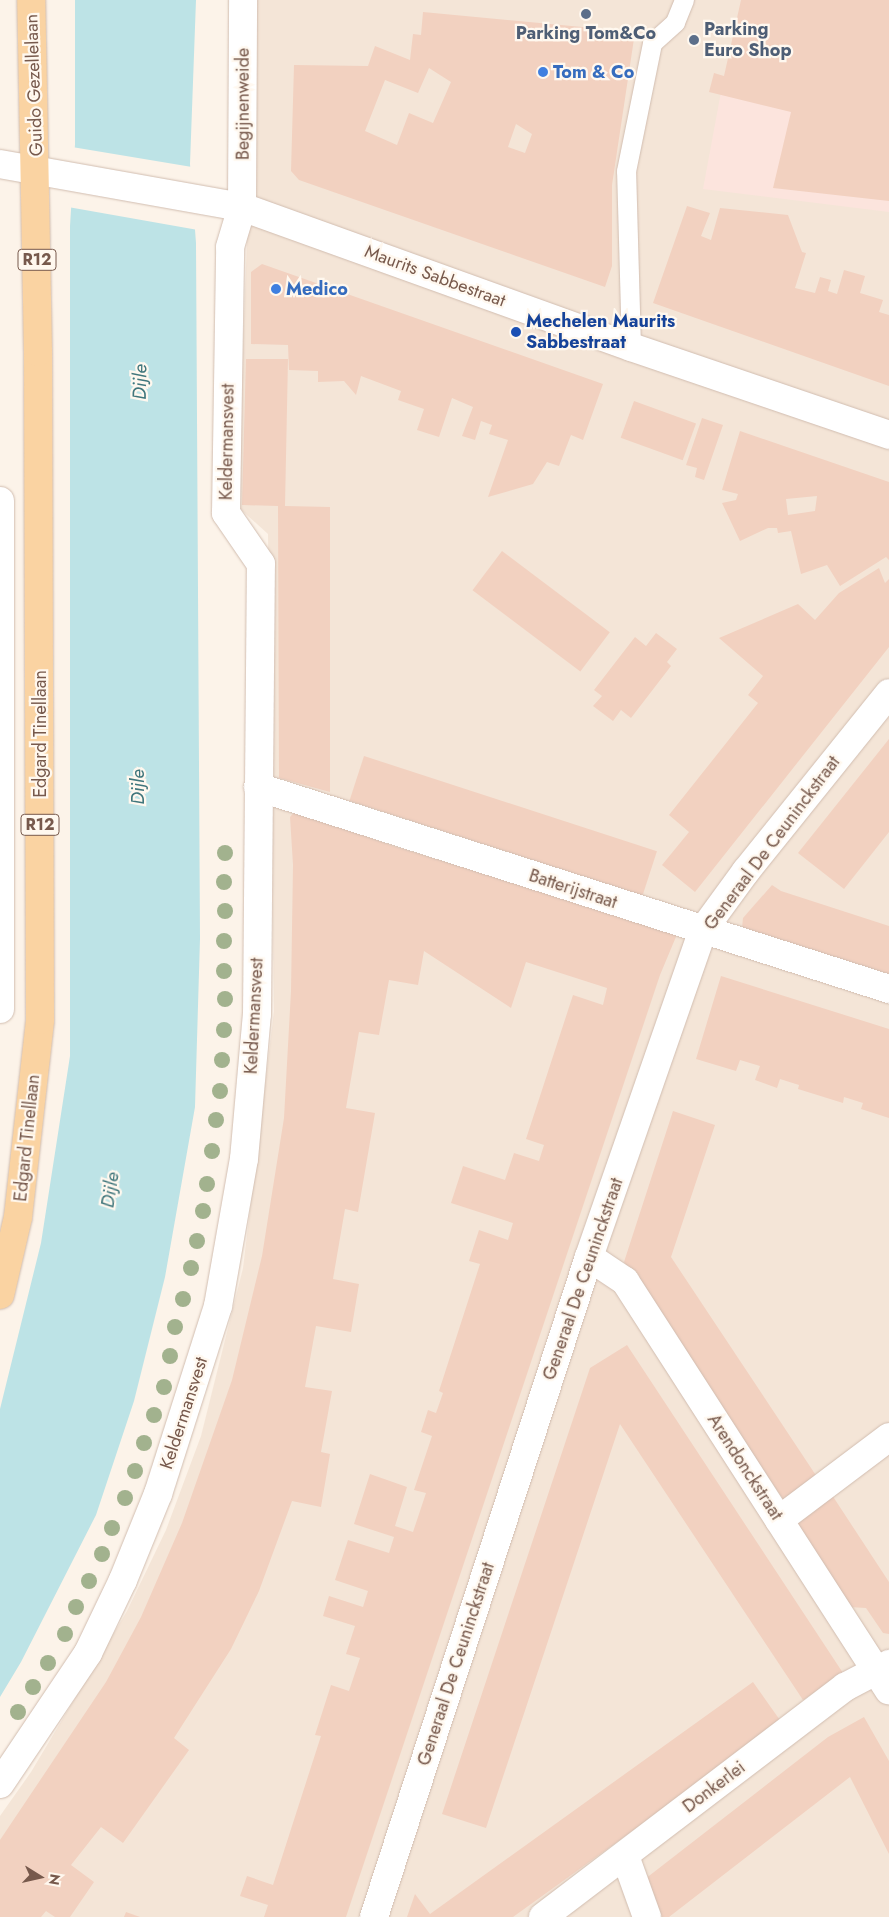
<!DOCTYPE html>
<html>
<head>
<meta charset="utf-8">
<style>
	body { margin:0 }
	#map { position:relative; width:889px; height:1917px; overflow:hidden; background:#fcf3e9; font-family:Jost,sans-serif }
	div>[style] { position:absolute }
	.residential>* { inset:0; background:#f4e5d7 }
	.commercial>* { inset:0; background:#fce4dd }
	.water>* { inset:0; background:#bde3e6 }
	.pier>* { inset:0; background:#fcf3e9 }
	.building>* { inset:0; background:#f2d1c0; transform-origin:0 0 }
	.roads { filter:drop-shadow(0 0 1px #d1bdb0) drop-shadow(0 0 1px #d1bdb0) }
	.lane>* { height:19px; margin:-9.5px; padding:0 9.5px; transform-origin:9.5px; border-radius:9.5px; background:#fff }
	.street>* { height:28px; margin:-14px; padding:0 14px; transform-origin:14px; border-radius:14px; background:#fff }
	.secondary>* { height:28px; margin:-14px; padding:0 14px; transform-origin:14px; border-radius:14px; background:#fff }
	.primary>* { height:28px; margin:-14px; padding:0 14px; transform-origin:14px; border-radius:14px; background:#fad3a2 }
	.trees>* { width:16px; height:16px; margin:-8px; border-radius:50%; background:#a2b28e }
	.dots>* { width:14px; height:14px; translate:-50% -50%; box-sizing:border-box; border:2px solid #fff8ef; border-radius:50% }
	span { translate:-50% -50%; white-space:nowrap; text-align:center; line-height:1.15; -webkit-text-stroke:4.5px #fff8ef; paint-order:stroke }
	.shield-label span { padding:1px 4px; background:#fff8ef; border:1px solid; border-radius:4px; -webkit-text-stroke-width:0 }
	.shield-label { font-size:16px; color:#77594c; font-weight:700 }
	.service-label { font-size:18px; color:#4e5e75; font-weight:700 }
	.left { translate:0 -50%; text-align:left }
	.shop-label { font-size:18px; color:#366cbe; font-weight:700 }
	.street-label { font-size:18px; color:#77594c }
	.transit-label { font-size:18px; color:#164399; font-weight:700 }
	.water-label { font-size:19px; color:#40767c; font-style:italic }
	.north { position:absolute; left:15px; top:1852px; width:50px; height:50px; -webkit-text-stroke:4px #fff8ef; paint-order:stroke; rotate:100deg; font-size:14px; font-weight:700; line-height:20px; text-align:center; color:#77594c }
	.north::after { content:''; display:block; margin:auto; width:18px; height:22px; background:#77594c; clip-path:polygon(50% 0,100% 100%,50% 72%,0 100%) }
</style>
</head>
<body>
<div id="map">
	<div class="residential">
		<i style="clip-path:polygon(256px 0,889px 0,889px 1917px,0 1917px,0 1816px,31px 1772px,127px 1611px,166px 1530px,201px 1436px,243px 1268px,274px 1011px,268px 534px,237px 506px)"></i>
	</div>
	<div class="commercial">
		<i style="clip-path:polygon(889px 0,889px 212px,703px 189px,721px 92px)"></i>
	</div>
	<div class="water">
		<i style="clip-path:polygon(75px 0,196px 0,190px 164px,196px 243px,200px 939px,195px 1107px,165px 1277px,134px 1401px,96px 1515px,21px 1662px,0 1697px,0 1409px,41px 1243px,70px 1056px,70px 226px,75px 144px)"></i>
	</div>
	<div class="pier">
		<i style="clip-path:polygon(72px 147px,192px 167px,198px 230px,68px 207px)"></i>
	</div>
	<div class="building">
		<i style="clip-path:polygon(741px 0,889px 0,889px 201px,773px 188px,791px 112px,709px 92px,714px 73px,724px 76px)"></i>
		<i style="clip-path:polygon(evenodd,423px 12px,635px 32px,612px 185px,612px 266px,605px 287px,299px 180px,291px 171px,294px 65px,368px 66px,375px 46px,410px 60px,413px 34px,421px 35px,423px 12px,429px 68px,451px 82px,433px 123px,409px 113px,397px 145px,365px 131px,385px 80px,418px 93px,429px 68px,423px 12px,516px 124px,532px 134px,525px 153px,508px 147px,516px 124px)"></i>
		<i style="clip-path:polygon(687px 206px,710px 213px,701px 236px,711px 240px,720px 208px,788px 215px,802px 252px,806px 253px,795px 288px,815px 293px,820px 277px,831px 280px,828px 291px,837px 294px,844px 270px,865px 276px,860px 293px,883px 300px,879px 312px,889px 315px,889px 386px,653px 303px)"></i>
		<i style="clip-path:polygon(262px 264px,603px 384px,583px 440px,571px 435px,559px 466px,547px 462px,533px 484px,488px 497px,508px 440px,489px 434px,492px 425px,481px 421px,475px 440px,462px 436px,473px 407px,452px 398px,439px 437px,417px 430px,424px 409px,398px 400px,401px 391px,361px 376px,356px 395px,344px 381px,318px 382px,318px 371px,289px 370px,288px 345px,251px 344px,251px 272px)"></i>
		<i style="clip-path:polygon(246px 359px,288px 359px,285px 506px,330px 507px,330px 792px,279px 778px,278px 506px,242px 505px)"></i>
		<i style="left:634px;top:401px;width:66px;height:39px;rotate:20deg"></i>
		<i style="clip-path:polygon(702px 418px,723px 425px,704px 480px,695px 477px,697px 468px,686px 465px)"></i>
		<i style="clip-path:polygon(evenodd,740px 431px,889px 482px,889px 560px,886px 557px,840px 586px,827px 565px,801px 574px,791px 531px,778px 533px,777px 528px,768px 528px,740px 541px,722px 503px,736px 500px,738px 494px,722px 490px,740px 431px,817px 496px,815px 511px,788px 515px,786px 499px,817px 496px)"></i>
		<i style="left:502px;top:551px;width:135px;height:49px;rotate:37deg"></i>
		<i style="clip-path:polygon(879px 568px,885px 583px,889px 579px,889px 647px,695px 892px,662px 865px,689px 832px,669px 815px,758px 703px,748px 695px,763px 676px,719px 638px,798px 604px,815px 620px,839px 593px)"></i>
		<i style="clip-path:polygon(656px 633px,677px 649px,667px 662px,671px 666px,631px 718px,621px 710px,613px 721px,593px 706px,602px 696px,594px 690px,635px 637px,646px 646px)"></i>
		<i style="clip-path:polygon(889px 739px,889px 832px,844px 889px,798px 853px)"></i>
		<i style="left:364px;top:756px;width:308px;height:47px;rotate:18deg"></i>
		<i style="clip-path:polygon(297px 809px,339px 821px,339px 827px,396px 847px,678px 932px,660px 975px,346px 1917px,264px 1917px,268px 1905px,240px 1896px,247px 1876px,273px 1885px,321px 1736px,315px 1735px,331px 1685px,349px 1691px,360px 1658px,346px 1654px,355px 1626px,323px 1616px,329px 1596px,363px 1607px,368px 1591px,335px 1580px,348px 1540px,389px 1553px,394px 1537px,354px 1524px,370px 1474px,407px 1487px,395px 1526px,413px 1532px,426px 1493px,414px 1490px,432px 1436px,421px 1432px,428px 1410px,436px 1413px,443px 1393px,439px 1391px,480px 1264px,469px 1261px,479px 1230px,508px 1240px,513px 1223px,451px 1203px,463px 1166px,505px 1180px,514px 1153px,539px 1161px,544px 1145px,526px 1139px,573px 995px,603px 1005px,607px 988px,526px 962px,511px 1008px,424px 951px,418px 985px,389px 980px,379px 1035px,359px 1032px,346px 1108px,375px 1113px,358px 1212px,345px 1209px,333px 1279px,359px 1284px,351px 1332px,316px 1326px,305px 1387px,332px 1391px,321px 1452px,330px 1454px,321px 1507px,292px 1501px,259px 1591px,231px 1649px,174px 1738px,189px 1750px,123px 1843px,101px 1827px,71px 1865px,94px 1882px,70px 1917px,55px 1917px,46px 1911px,41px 1917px,0 1917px,0 1840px,106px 1682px,141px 1617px,182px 1523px,232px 1380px,262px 1256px,284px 1118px,291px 991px,293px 865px,290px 817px)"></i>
		<i style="clip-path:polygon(772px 885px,781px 891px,889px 926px,889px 974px,742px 928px,743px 918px)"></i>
		<i style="clip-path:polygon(721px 976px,889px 1029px,889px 1118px,861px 1109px,863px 1103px,844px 1097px,843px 1103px,798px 1089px,799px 1085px,780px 1079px,777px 1088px,755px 1080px,760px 1066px,740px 1060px,736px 1071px,696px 1059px)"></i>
		<i style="clip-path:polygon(673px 1111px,715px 1125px,671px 1257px,821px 1483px,787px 1505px,624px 1262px)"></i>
		<i style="clip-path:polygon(627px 1345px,843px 1673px,803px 1700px,620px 1424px,486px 1828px,442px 1814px,590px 1368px)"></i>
		<i style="clip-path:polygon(832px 1495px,889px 1582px,889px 1634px,883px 1633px,866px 1608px,849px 1607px,794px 1520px)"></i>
		<i style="clip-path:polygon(753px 1682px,782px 1723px,513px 1917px,407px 1917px,415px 1894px,430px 1914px)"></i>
		<i style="clip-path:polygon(864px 1717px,889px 1761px,889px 1854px,850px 1777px,669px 1917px,659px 1917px,645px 1879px,828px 1737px)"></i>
		<i style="clip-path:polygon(126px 1912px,140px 1917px,124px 1917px)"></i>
	</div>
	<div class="roads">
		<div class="lane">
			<i style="left:631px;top:347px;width:176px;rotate:-91.6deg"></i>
			<i style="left:626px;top:171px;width:131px;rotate:-78.5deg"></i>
			<i style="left:652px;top:43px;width:31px;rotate:-42deg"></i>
			<i style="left:675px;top:22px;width:24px;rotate:-68deg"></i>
		</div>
		<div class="street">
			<i style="left:258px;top:787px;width:663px;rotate:17.75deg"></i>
			<i style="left:589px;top:1257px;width:43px;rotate:33.7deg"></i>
			<i style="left:625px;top:1281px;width:487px;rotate:57.2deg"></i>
			<i style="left:779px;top:1520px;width:138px;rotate:-37deg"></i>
			<i style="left:0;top:1784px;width:158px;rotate:-56.1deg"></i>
			<i style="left:88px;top:1653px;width:81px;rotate:-64.4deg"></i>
			<i style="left:123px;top:1580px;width:93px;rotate:-67.9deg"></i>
			<i style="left:158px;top:1494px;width:197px;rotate:-72.3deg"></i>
			<i style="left:218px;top:1306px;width:149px;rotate:-80deg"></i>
			<i style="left:244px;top:1159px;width:146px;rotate:-84.9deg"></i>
			<i style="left:257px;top:1014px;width:450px;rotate:-89.5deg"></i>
			<i style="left:261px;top:564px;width:62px;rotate:-124.5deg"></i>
			<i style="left:226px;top:513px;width:266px;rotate:-89.1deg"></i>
			<i style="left:230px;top:247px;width:42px;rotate:-73.3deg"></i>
			<i style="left:242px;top:207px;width:207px;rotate:-89.7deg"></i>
			<i style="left:625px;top:1856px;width:65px;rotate:70.2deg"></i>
			<i style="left:374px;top:1917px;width:694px;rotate:-71.96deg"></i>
			<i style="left:589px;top:1257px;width:346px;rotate:-70.8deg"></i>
			<i style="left:703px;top:930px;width:73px;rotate:-53.9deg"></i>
			<i style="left:746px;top:871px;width:228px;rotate:-51.2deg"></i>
			<i style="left:543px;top:1917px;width:380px;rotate:-37.3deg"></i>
			<i style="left:845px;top:1687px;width:50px;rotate:-27.6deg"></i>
		</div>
		<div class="secondary">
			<i style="left:0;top:164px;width:246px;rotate:10.1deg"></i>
			<i style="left:242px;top:207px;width:413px;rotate:19.8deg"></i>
			<i style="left:631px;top:347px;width:273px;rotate:18.8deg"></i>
			<i style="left:0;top:501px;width:508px;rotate:90deg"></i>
		</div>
		<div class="primary">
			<i style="left:0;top:1295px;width:80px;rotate:-77deg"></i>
			<i style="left:18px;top:1217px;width:198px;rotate:-83.6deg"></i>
			<i style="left:40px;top:1020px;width:668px;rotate:-90.17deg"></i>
			<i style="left:38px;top:352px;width:352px;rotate:-91.1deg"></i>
		</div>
	</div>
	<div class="trees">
		<i style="left:225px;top:853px"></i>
		<i style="left:224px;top:882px"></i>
		<i style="left:225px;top:911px"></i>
		<i style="left:224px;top:941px"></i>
		<i style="left:224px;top:971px"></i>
		<i style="left:225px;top:999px"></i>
		<i style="left:224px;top:1030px"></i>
		<i style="left:222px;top:1060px"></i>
		<i style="left:220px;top:1091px"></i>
		<i style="left:216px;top:1120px"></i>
		<i style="left:212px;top:1151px"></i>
		<i style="left:207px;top:1184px"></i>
		<i style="left:203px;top:1211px"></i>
		<i style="left:197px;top:1241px"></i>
		<i style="left:191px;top:1268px"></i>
		<i style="left:183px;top:1299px"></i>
		<i style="left:175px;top:1327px"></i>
		<i style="left:170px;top:1356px"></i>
		<i style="left:164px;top:1387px"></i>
		<i style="left:154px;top:1415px"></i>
		<i style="left:144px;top:1443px"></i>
		<i style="left:135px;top:1471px"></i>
		<i style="left:125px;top:1498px"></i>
		<i style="left:112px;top:1528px"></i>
		<i style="left:102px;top:1554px"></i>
		<i style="left:89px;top:1581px"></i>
		<i style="left:76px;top:1607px"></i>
		<i style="left:65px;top:1634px"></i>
		<i style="left:48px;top:1663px"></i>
		<i style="left:33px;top:1687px"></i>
		<i style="left:18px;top:1712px"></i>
	</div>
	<div class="dots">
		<i style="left:586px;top:14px;background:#5c6f8a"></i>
		<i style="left:694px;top:40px;background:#5c6f8a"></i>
		<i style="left:543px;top:72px;background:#3f7fe0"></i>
		<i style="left:276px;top:289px;background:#3f7fe0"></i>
		<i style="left:516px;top:332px;background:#1a4fb4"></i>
	</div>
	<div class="shield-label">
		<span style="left:37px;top:260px">R12</span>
		<span style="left:40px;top:825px">R12</span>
	</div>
	<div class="service-label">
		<span class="left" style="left:704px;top:40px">Parking<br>Euro Shop</span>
		<span style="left:586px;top:33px">Parking Tom&amp;Co</span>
	</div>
	<div class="shop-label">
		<span class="left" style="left:553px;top:72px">Tom &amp; Co</span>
		<span class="left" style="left:286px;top:289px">Medico</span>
	</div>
	<div class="street-label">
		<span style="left:34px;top:85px;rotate:-92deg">Guido Gezellelaan</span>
		<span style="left:243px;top:104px;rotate:-90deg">Begijnenweide</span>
		<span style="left:435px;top:276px;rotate:20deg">Maurits Sabbestraat</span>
		<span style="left:227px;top:442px;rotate:-89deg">Keldermansvest</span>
		<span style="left:40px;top:734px;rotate:-90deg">Edgard Tinellaan</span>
		<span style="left:772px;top:843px;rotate:-53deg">Generaal De Ceuninckstraat</span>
		<span style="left:573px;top:889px;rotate:18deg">Batterijstraat</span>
		<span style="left:254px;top:1016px;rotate:-87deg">Keldermansvest</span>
		<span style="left:27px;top:1138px;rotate:-84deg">Edgard Tinellaan</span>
		<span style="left:583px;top:1279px;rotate:-71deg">Generaal De Ceuninckstraat</span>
		<span style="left:184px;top:1413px;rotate:-72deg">Keldermansvest</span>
		<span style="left:745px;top:1467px;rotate:57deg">Arendonckstraat</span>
		<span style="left:456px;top:1664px;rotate:-72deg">Generaal De Ceuninckstraat</span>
		<span style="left:714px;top:1787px;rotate:-37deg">Donkerlei</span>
	</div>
	<div class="transit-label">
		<span class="left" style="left:526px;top:332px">Mechelen Maurits<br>Sabbestraat</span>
	</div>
	<div class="water-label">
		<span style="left:140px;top:382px;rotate:-89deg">Dijle</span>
		<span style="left:138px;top:787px;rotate:-90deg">Dijle</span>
		<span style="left:110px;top:1190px;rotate:-81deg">Dijle</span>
	</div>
	<div class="north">N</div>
</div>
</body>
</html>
